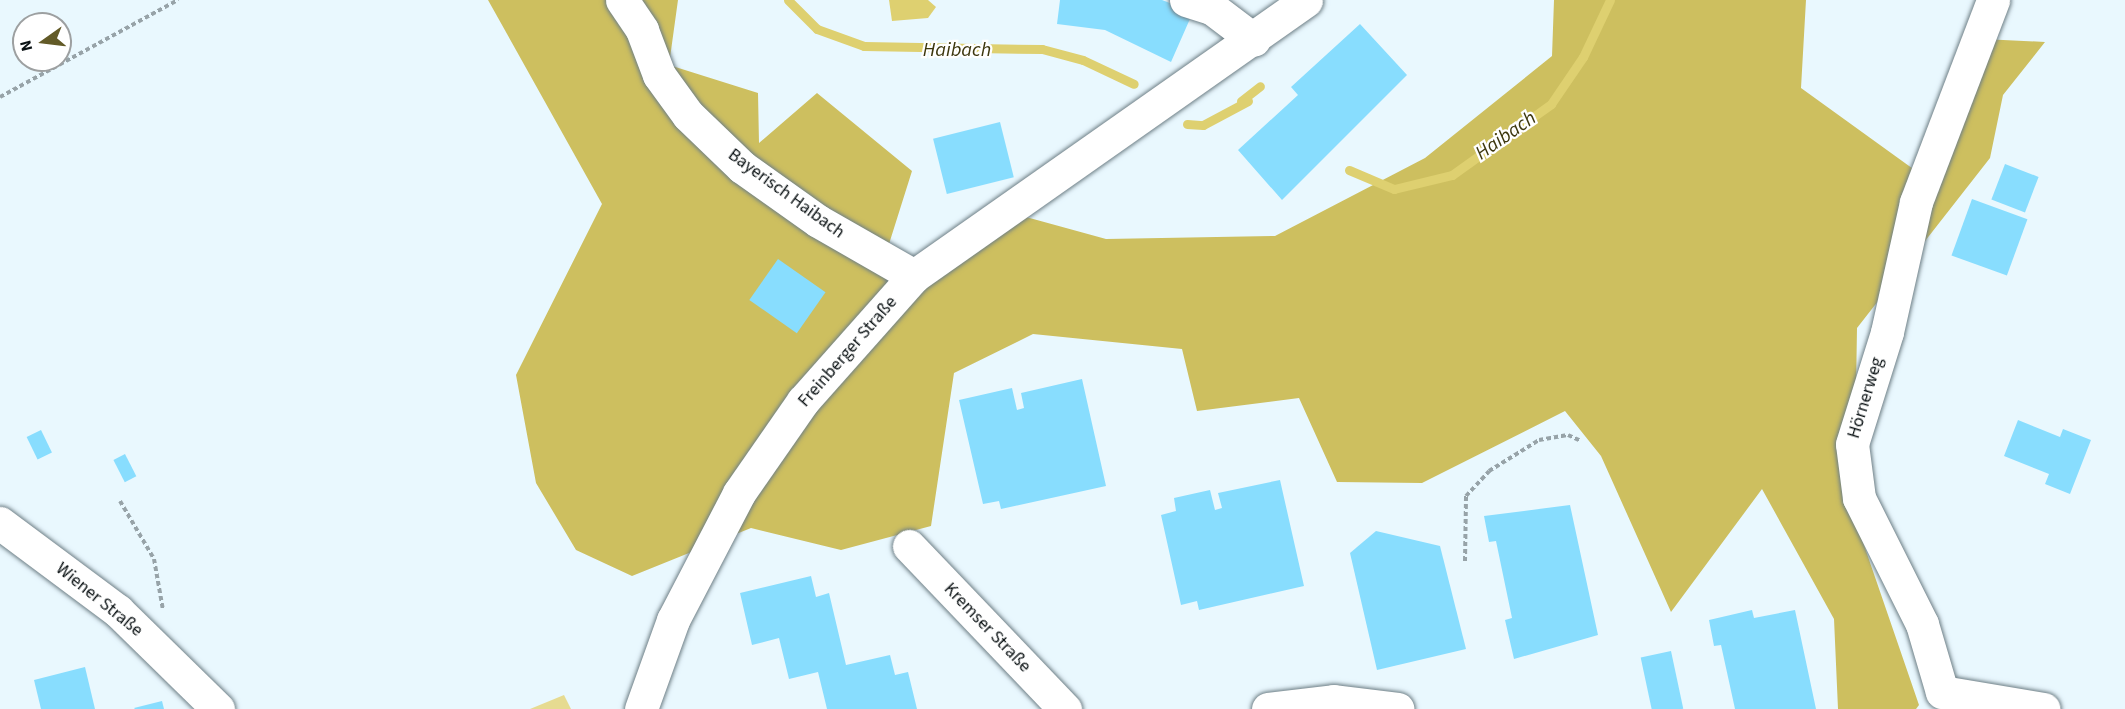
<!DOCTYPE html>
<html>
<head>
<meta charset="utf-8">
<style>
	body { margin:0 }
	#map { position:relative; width:2125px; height:709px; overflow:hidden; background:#e9f8fe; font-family:"Source Sans 3",sans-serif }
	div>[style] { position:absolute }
	.green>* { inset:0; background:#e6db91 }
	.forest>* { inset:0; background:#cdbf5f }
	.water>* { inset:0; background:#ded070 }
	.stream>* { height:9px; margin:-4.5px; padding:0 4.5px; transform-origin:4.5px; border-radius:4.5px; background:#ded070 }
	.building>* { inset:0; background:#88ddfe; transform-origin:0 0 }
	.path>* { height:4px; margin-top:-2px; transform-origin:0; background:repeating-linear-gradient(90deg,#97a3a8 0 4.5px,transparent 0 7.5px) }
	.roads { filter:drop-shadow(0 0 2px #6e7f86) drop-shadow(0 0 2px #6e7f86) }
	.minor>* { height:33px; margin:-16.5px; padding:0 16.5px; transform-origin:16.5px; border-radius:16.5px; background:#fff }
	.major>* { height:33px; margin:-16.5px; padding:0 16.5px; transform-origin:16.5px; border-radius:16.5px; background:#fff }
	span { translate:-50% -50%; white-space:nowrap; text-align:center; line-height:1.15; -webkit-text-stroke:4.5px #fff; paint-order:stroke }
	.street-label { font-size:18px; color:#0a1113 }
	.water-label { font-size:20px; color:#3d370e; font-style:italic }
	.north { position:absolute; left:12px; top:12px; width:60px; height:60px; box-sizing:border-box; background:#fff; border:2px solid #9da0a1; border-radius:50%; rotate:256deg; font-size:16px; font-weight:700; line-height:24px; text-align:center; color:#0a1113 }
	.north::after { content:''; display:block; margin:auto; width:21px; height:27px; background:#625a27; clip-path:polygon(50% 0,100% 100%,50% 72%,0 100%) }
</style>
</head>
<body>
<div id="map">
	<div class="green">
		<i style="clip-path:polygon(564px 695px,571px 709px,530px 709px)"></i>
	</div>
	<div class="forest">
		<i style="clip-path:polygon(488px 0,678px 0,669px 65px,758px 93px,759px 143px,817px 93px,912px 171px,889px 244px,911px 297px,1026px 217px,1106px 239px,1275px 236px,1425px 158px,1552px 56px,1554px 0,1806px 0,1801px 88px,1916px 171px,1962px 38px,2045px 42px,2003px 95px,1990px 158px,1857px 328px,1854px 516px,1919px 705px,1916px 709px,1838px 709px,1834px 619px,1762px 489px,1671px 612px,1601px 456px,1565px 411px,1422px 483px,1337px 482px,1299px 398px,1197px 411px,1182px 349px,1033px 334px,954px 373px,931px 526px,841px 550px,751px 528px,632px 576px,576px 550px,536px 483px,516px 375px,602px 204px)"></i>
	</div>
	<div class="water">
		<i style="clip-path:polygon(889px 0,928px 0,936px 7px,928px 18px,892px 21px)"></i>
	</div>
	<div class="stream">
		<i style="left:788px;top:0;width:41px;rotate:45deg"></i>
		<i style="left:817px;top:29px;width:50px;rotate:19.9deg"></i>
		<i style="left:864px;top:46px;width:178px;rotate:1deg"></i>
		<i style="left:1042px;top:49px;width:42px;rotate:15deg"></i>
		<i style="left:1083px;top:60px;width:56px;rotate:25.2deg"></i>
		<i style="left:1241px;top:101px;width:24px;rotate:-38deg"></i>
		<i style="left:1187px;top:124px;width:16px;rotate:4deg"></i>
		<i style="left:1203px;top:125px;width:51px;rotate:-28.1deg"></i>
		<i style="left:1349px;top:170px;width:49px;rotate:22.9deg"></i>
		<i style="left:1394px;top:189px;width:60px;rotate:-13.6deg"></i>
		<i style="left:1452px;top:175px;width:122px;rotate:-35.6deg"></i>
		<i style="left:1551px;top:104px;width:57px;rotate:-55.8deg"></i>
		<i style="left:1583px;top:57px;width:63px;rotate:-64.7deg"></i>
	</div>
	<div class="building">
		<i style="clip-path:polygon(1060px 0,1162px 0,1193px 12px,1171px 62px,1105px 30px,1057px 24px)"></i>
		<i style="clip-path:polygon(1360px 24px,1407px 75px,1282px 200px,1238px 150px,1298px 95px,1291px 87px)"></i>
		<i style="left:1000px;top:122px;width:57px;height:69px;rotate:76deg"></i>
		<i style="left:2005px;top:164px;width:36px;height:38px;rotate:21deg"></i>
		<i style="left:1972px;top:199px;width:59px;height:60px;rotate:20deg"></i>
		<i style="left:778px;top:259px;width:58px;height:50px;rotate:35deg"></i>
		<i style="clip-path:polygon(1082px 379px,1106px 486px,1001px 509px,999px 501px,983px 504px,959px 400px,1012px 388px,1017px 410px,1024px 408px,1021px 393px)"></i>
		<i style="clip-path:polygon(2018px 420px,2060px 437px,2063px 429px,2091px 440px,2070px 494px,2045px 484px,2049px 474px,2004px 456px)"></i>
		<i style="left:41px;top:430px;width:25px;height:16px;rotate:64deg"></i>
		<i style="left:125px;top:454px;width:25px;height:13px;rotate:63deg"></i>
		<i style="clip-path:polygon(1280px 480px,1304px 586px,1199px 610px,1197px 601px,1181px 605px,1161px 515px,1176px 511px,1174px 498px,1210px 490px,1215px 510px,1222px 508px,1218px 493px)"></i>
		<i style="clip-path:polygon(1570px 505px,1598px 635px,1514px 659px,1505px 620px,1512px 618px,1496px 541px,1489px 542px,1484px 516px)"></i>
		<i style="clip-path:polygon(1376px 531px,1440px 546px,1466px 649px,1377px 670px,1350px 553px)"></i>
		<i style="clip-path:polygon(811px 576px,816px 597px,829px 593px,846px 665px,890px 655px,895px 675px,908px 672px,917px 709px,827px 709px,818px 672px,789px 679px,779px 638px,752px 645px,740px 593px)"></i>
		<i style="clip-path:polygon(1752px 610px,1754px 618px,1795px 610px,1816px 709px,1735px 709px,1721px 645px,1714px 646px,1709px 620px)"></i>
		<i style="left:1671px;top:651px;width:59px;height:31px;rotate:78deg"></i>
		<i style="clip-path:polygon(85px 667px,95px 709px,41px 709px,34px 680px)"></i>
		<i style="clip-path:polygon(162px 701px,164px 709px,135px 709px,134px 708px)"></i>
	</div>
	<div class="path">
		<i style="left:0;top:97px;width:203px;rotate:-28.6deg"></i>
		<i style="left:120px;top:501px;width:67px;rotate:59.6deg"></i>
		<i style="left:154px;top:559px;width:52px;rotate:80deg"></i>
		<i style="left:1465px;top:561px;width:65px;rotate:-89.1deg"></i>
		<i style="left:1466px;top:496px;width:34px;rotate:-47deg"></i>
		<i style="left:1489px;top:471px;width:59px;rotate:-31.8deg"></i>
		<i style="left:1539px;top:440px;width:29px;rotate:-10deg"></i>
		<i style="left:1568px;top:435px;width:14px;rotate:25deg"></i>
	</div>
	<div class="roads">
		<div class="minor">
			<i style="left:622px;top:0;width:36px;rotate:56deg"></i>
			<i style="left:642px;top:30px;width:48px;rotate:69.3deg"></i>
			<i style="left:659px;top:75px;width:49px;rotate:54.1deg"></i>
			<i style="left:688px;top:115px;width:75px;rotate:43.9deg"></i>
			<i style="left:742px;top:167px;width:93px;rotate:35.4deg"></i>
			<i style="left:818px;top:221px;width:111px;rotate:29.8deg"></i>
			<i style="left:1186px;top:0;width:28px;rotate:18deg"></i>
			<i style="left:1213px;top:9px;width:51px;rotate:37.1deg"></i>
			<i style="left:909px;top:546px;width:226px;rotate:46.3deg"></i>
			<i style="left:1942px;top:692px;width:71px;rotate:-106.4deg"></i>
			<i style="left:1922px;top:624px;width:141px;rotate:-116.6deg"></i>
			<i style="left:1859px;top:498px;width:54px;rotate:-97.4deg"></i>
			<i style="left:1852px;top:444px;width:117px;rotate:-72.6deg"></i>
			<i style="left:1887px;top:332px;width:133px;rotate:-77.4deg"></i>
			<i style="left:1916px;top:202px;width:216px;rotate:-69.1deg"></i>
			<i style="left:1942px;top:692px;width:103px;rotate:9.5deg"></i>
			<i style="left:1268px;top:709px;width:66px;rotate:-6.9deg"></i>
			<i style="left:1334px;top:701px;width:64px;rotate:7.1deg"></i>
		</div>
		<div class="major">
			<i style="left:0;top:523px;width:147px;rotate:36.7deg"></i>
			<i style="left:118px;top:611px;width:140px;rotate:44.4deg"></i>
			<i style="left:641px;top:709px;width:95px;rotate:-70.2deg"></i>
			<i style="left:673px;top:620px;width:143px;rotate:-62.5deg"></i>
			<i style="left:739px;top:493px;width:112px;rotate:-55.2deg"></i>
			<i style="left:803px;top:401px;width:167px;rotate:-48.4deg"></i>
			<i style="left:914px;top:276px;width:479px;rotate:-35.1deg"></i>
		</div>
	</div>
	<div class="street-label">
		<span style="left:786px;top:194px;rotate:36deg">Bayerisch Haibach</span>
		<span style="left:848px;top:352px;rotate:-49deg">Freinberger Straße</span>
		<span style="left:1866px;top:398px;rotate:-73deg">Hörnerweg</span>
		<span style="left:99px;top:600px;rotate:39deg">Wiener Straße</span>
		<span style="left:987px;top:628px;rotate:46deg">Kremser Straße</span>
	</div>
	<div class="water-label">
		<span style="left:957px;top:50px">Haibach</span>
		<span style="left:1506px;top:136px;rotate:-35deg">Haibach</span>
	</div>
	<div class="north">N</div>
</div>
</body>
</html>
